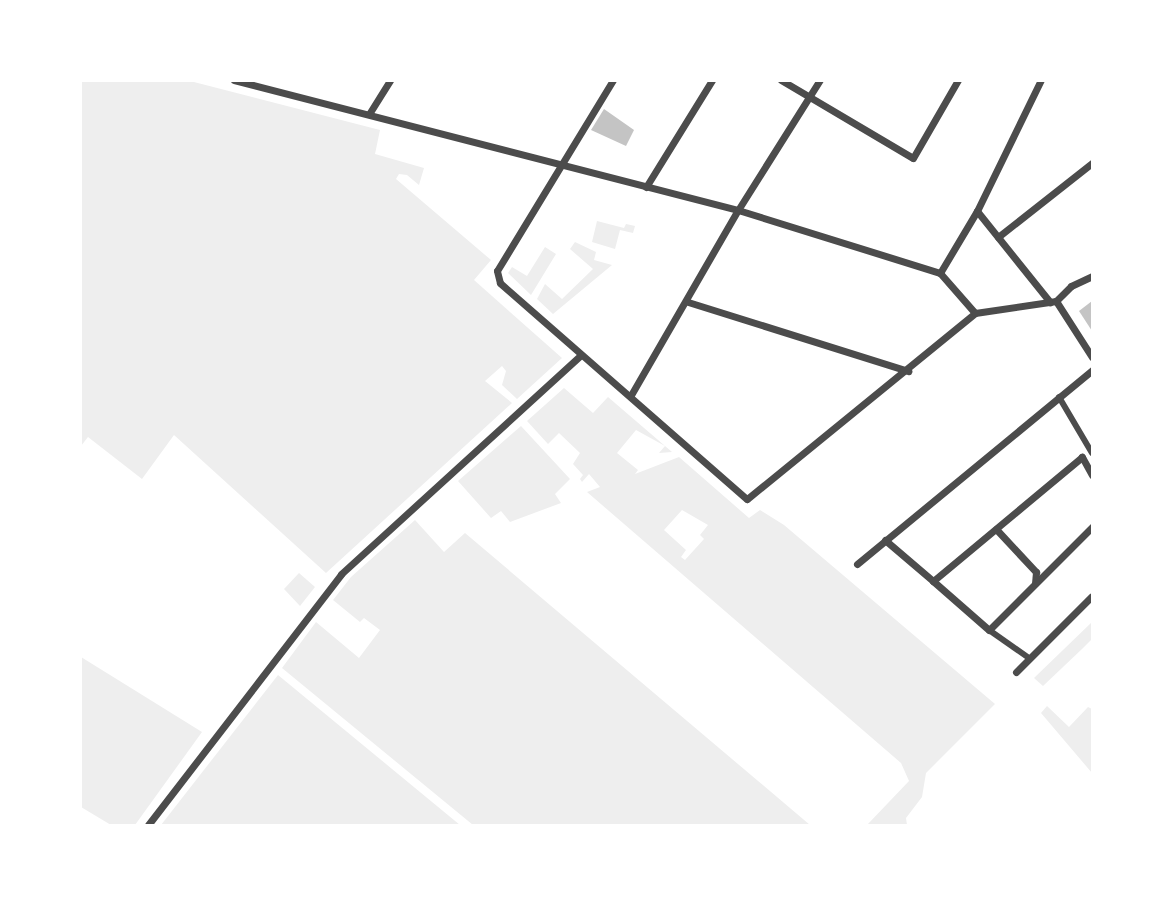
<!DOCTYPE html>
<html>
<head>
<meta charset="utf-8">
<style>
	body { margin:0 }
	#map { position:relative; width:1173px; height:906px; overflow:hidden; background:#fff; font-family:Figtree,sans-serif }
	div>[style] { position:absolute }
	.green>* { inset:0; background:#eee }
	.building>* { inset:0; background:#c4c4c4 }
	.pedestrian>* { height:6px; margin:-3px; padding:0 3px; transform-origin:3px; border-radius:3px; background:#4c4c4c }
	.minor>* { height:7px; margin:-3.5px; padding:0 3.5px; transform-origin:3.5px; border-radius:3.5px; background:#4c4c4c }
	span { translate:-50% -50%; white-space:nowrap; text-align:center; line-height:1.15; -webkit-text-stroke:6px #fff; paint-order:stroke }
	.frame { position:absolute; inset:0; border:82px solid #fff; pointer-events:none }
</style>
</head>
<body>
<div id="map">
	<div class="green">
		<i style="clip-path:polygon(81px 80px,190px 81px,380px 130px,375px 154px,424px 168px,419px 185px,407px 175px,399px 174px,396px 179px,491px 260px,474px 280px,562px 358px,517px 399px,502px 385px,506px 371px,502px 366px,485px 381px,512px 403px,326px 573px,174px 435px,142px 479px,88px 437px,81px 446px)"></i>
		<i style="clip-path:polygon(597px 221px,624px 228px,626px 224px,635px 226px,633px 233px,620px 230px,615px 249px,592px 242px)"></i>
		<i style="clip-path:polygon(575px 242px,596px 252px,594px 260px,612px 265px,553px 314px,537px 299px,545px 284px,562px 299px,593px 269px,570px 249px)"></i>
		<i style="clip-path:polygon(545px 247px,556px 254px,531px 295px,508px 273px,512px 267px,527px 276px)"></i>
		<i style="clip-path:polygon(evenodd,564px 388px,593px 413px,608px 397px,672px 452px,659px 453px,665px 446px,636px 430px,617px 453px,638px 470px,635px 474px,679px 457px,749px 518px,760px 510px,784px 525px,995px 704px,926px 773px,922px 797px,906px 818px,907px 825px,867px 825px,909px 781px,901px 763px,587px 492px,600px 487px,589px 474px,582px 482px,580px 479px,583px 475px,573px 464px,580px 453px,559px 433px,548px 444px,527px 421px,564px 388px,682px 510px,708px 525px,700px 535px,704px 539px,685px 560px,681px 557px,686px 550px,664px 530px,682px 510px)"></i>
		<i style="clip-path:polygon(521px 426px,570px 479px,555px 494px,561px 503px,510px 522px,501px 511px,491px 518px,458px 481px)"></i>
		<i style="clip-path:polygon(415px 520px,444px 552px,465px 533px,810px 825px,473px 825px,282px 668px,316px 622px,359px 658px,380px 630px,364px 618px,360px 622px,333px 600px,351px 577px)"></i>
		<i style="clip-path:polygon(299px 573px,315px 587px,300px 606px,284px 589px)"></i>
		<i style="clip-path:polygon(1092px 622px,1092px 639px,1082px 649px,1043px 686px,1034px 678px)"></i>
		<i style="clip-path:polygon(81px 657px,202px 732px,135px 825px,111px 825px,81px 807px)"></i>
		<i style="clip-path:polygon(278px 675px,460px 825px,161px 825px)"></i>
		<i style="clip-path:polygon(1047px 706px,1069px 727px,1088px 707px,1092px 709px,1092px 773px,1041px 713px)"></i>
	</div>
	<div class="building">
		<i style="clip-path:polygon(604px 109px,634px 130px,626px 146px,591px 130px)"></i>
		<i style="clip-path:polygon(1092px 301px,1092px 331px,1079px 311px)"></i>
	</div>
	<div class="pedestrian">
		<i style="left:1059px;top:397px;width:65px;rotate:59.5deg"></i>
		<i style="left:989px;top:630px;width:49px;rotate:35deg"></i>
	</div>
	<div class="minor">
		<i style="left:234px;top:80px;width:520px;rotate:14.46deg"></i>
		<i style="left:738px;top:210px;width:212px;rotate:17.3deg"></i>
		<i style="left:613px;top:80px;width:223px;rotate:121.3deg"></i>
		<i style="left:497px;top:271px;width:12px;rotate:76deg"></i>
		<i style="left:500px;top:283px;width:328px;rotate:41.2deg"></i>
		<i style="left:747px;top:499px;width:294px;rotate:-39.2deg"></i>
		<i style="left:781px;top:80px;width:153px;rotate:30.6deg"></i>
		<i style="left:913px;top:158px;width:90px;rotate:-60deg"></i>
		<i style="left:369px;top:114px;width:40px;rotate:-58deg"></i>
		<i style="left:646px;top:187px;width:126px;rotate:-58.3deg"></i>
		<i style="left:977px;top:211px;width:146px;rotate:-64deg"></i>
		<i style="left:998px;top:237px;width:120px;rotate:-38.2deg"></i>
		<i style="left:940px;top:273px;width:72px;rotate:-59.2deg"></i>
		<i style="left:977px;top:211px;width:117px;rotate:51.3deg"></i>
		<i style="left:940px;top:273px;width:53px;rotate:48.8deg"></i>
		<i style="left:975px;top:313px;width:82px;rotate:-8.4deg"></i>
		<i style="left:1056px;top:301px;width:21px;rotate:-45deg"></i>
		<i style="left:1071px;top:286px;width:23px;rotate:-25deg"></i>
		<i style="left:1056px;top:301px;width:67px;rotate:57.3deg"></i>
		<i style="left:688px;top:302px;width:231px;rotate:17.4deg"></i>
		<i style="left:631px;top:395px;width:214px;rotate:-60deg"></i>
		<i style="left:738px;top:210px;width:154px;rotate:-57.8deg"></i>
		<i style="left:1092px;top:475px;width:21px;rotate:-119deg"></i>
		<i style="left:1082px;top:457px;width:194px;rotate:140.2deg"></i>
		<i style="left:933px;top:581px;width:74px;rotate:41.2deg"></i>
		<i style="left:989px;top:630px;width:146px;rotate:-45deg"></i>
		<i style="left:996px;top:529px;width:59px;rotate:47.1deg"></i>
		<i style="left:1036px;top:572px;width:11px;rotate:95deg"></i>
		<i style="left:885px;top:540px;width:63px;rotate:40.5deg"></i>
		<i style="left:857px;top:564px;width:305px;rotate:-39.5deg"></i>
		<i style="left:1016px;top:672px;width:107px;rotate:-45deg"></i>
		<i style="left:148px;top:825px;width:317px;rotate:-52.4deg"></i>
		<i style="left:341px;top:574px;width:325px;rotate:-42.4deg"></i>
	</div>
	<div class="frame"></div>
</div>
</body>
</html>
